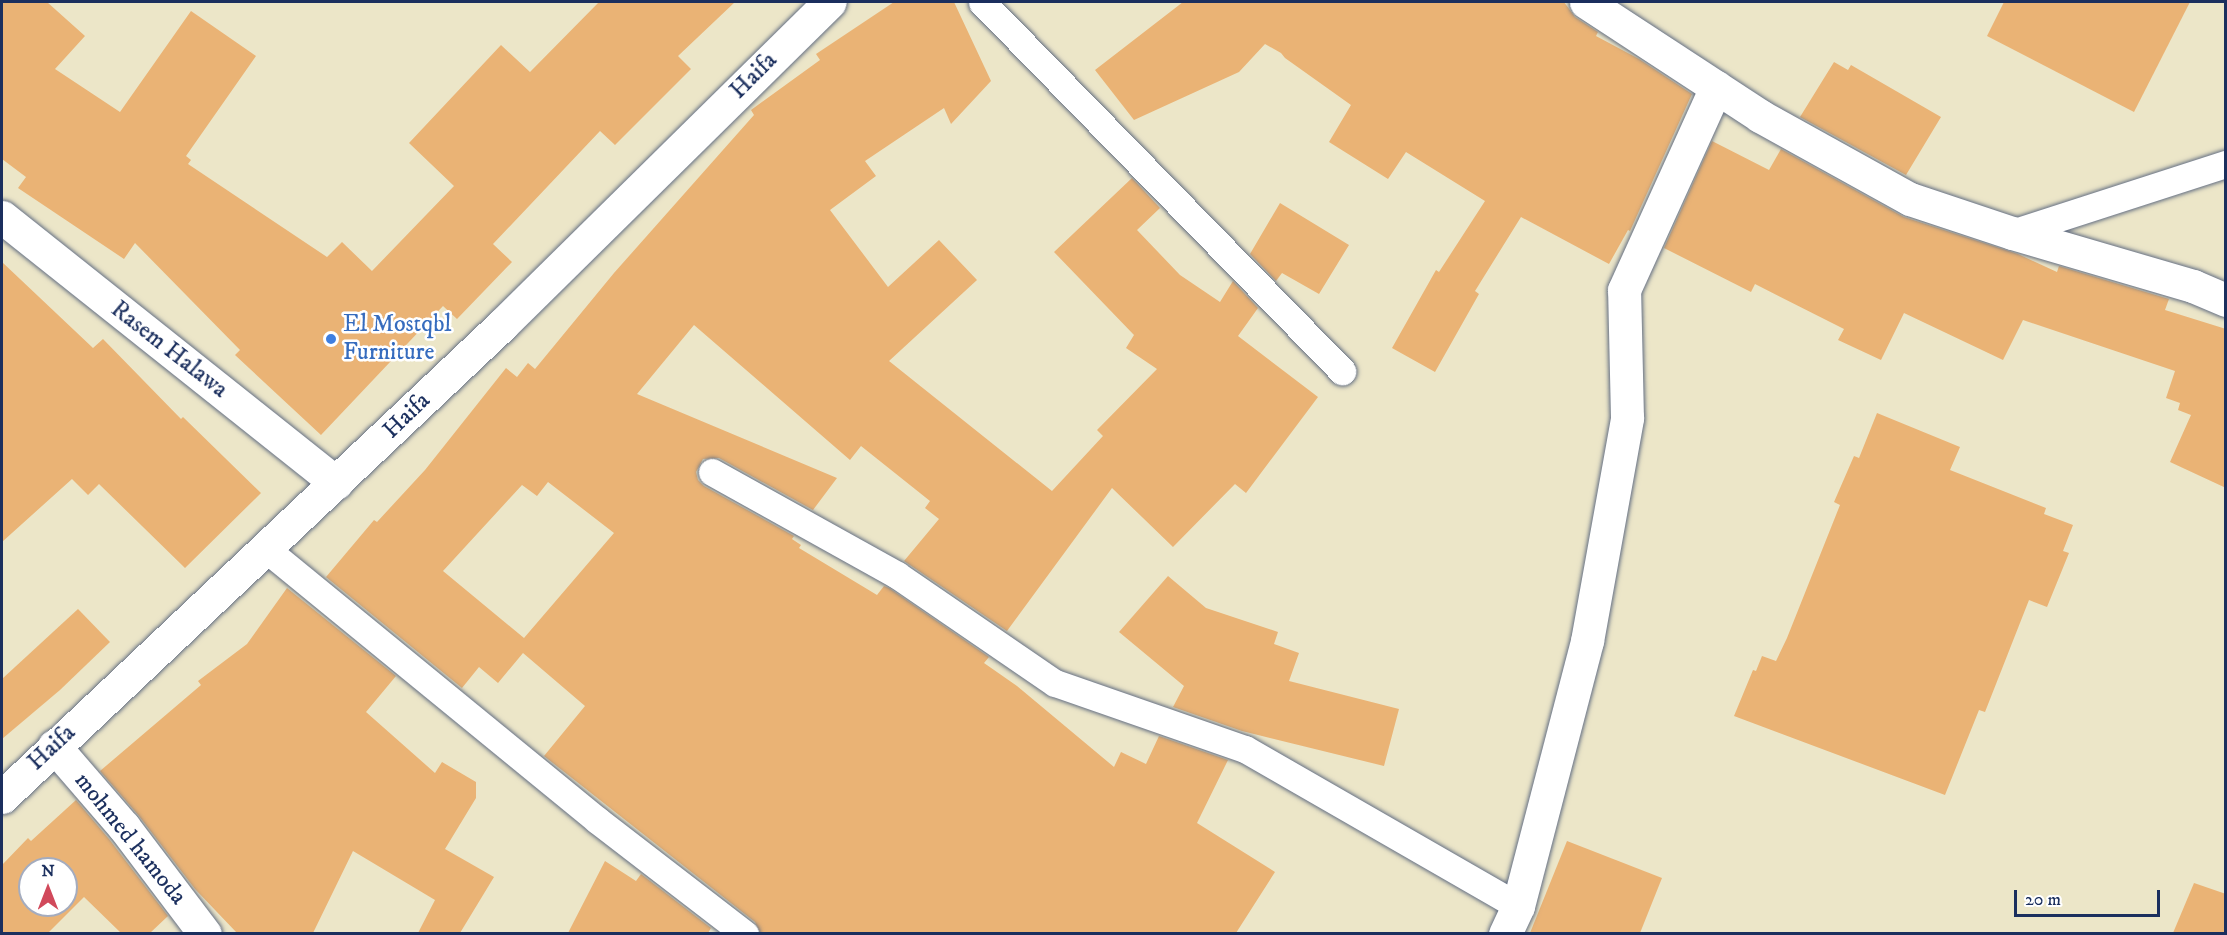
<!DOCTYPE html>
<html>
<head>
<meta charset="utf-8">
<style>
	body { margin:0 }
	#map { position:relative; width:2227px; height:935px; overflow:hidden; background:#ece6c8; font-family:"IM FELL DW Pica",serif }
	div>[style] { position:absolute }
	.building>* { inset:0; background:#eab375 }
	.roads { filter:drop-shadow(0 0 2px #646f83) drop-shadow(0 0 2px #646f83) }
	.lane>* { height:27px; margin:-13.5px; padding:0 13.5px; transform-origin:13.5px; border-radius:13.5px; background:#fff }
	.street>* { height:33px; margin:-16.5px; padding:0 16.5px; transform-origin:16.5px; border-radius:16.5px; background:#fff }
	.dots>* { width:16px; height:16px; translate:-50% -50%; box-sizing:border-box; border:3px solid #fff; border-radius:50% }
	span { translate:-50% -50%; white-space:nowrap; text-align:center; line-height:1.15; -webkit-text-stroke:5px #fff; paint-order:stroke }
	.street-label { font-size:24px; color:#1b2f5e }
	.shop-label { font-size:24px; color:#366cbe }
	.left { translate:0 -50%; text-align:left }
	.frame { position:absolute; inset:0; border:3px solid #1b2f5e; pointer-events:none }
	.north { position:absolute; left:18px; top:857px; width:60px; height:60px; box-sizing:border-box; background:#fff; border:2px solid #a4acbf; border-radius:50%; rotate:0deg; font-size:16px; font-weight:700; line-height:24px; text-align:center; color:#1b2f5e }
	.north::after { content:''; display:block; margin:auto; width:21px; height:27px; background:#d1495b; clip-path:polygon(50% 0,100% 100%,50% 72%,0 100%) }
	.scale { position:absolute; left:2014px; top:890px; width:146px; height:27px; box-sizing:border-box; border:3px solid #1b2f5e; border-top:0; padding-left:8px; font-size:18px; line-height:21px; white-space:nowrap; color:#1b2f5e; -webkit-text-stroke:4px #fff; paint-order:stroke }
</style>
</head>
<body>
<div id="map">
	<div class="building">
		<i style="clip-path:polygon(2px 2px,47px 2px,85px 36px,55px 69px,120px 112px,191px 11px,256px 56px,186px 156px,191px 160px,188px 164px,327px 257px,342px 242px,372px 271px,454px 186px,409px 143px,501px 45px,530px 72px,599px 2px,735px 2px,678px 56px,691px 69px,615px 145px,600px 131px,493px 244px,512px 262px,457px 319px,443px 306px,321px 435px,235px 355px,240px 350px,135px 243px,124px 259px,18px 188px,26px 177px,2px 159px)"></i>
		<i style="clip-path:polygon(evenodd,894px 2px,954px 2px,991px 81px,951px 124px,944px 108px,865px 161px,876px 176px,830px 210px,888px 287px,939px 240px,977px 280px,889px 361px,1052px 491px,1103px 436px,1097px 430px,1157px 369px,1126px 348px,1134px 335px,1054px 252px,1132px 178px,1160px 208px,1137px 230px,1180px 275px,1220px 302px,1233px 281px,1258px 308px,1238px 336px,1318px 397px,1246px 493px,1235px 484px,1173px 547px,1112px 488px,1007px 631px,904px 561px,939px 519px,925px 508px,930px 501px,861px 446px,850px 460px,694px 325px,637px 394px,837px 478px,813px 510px,719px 458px,703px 459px,696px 472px,698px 480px,704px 486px,794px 536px,792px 539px,801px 545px,799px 548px,877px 595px,884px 586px,889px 588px,989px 657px,984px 663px,1017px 686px,1114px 767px,1121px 752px,1146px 764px,1159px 736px,1228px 760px,1197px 823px,1275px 872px,1236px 933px,760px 933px,755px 922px,544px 756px,585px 706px,523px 653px,498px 683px,479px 667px,462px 688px,326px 577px,374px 520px,377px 522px,425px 470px,506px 368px,517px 377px,528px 363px,535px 369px,614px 273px,754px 115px,751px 110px,820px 60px,816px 54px,894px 2px,548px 482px,614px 533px,524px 638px,443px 571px,522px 485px,537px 496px,548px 482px)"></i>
		<i style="clip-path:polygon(1183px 2px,1564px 2px,1575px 17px,1598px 32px,1596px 36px,1639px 59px,1692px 94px,1630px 231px,1628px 230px,1609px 264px,1521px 217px,1475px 291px,1479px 294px,1435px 372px,1392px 348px,1436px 270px,1439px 272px,1485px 201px,1406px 152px,1388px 179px,1329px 142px,1351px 105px,1285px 58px,1281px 53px,1265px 44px,1239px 72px,1134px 120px,1095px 70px)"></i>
		<i style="clip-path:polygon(2004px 2px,2190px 2px,2134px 112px,1987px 36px)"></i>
		<i style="clip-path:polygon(1834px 62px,1848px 70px,1851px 65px,1941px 117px,1906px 175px,1800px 117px)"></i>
		<i style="clip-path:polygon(1712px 141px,1769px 170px,1781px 149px,1904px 217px,2018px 254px,2057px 272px,2059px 266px,2169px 299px,2165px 310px,2226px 329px,2226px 488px,2170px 462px,2191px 415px,2178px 410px,2180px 403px,2166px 398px,2175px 371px,2023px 320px,2003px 360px,1904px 313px,1881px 360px,1838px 340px,1844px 329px,1755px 284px,1751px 292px,1664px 248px)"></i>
		<i style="clip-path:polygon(1280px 203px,1349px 245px,1319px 294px,1282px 273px,1276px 281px,1250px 254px)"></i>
		<i style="clip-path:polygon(2px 262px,93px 348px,103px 339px,181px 419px,183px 417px,261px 493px,185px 568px,99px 484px,88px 495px,72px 479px,2px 542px)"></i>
		<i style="clip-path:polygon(1877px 413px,1960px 447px,1950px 470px,2046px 508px,2044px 514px,2073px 525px,2063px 551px,2069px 553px,2047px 607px,2029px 600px,1985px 712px,1979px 710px,1945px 795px,1734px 716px,1753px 670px,1756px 671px,1762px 656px,1776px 661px,1787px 638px,1840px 505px,1834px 502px,1854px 456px,1859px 458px)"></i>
		<i style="clip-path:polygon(1168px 576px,1206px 608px,1278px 632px,1274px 644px,1299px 653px,1289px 681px,1399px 709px,1384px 766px,1242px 731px,1173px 707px,1184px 686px,1119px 632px)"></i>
		<i style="clip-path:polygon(287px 588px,396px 676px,366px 712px,435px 773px,442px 762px,476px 782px,476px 798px,445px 849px,494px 877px,460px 933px,418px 933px,435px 900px,353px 851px,313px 933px,237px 933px,195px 889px,139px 816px,100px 771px,201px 685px,198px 681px,247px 644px)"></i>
		<i style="clip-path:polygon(78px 609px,110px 642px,60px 690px,2px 739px,2px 679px)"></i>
		<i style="clip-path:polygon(evenodd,76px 800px,109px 839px,168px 916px,150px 933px,121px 933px,84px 897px,48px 933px,2px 933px,2px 865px,28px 838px,31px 841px,76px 800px,30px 869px,66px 869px,66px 905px,30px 905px,30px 869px)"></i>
		<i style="clip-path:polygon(1567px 841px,1662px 878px,1640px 933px,1530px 933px)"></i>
		<i style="clip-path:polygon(605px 861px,636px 881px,641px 874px,711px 928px,708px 933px,568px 933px)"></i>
		<i style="clip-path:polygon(2194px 883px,2226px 894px,2226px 933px,2173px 933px)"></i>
	</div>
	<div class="roads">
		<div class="lane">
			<i style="left:982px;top:2px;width:516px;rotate:45.71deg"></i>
			<i style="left:2012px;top:233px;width:225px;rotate:-17.9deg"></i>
			<i style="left:712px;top:472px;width:212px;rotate:29.1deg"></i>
			<i style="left:897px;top:575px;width:191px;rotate:34.4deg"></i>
			<i style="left:1055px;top:683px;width:201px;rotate:19.2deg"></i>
			<i style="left:1245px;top:749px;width:315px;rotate:29.9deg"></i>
			<i style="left:266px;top:549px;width:428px;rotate:39.3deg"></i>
			<i style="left:597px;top:820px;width:187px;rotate:37.6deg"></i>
		</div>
		<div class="street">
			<i style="left:1586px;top:2px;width:208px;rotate:33.2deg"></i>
			<i style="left:1760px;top:116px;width:171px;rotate:29deg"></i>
			<i style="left:1910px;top:199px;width:108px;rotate:18.4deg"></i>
			<i style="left:2012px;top:233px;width:189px;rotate:16.3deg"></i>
			<i style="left:2193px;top:286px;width:36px;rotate:23deg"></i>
			<i style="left:2px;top:217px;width:427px;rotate:38.5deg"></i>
			<i style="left:54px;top:746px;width:107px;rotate:49.2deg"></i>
			<i style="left:124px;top:827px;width:134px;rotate:52.9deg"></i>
			<i style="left:2px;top:797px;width:688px;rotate:-43.35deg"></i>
			<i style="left:502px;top:325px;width:460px;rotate:-44.6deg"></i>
			<i style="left:1505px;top:934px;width:31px;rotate:-65deg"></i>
			<i style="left:1518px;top:906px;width:274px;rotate:-75.4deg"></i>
			<i style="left:1587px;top:641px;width:227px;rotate:-79.8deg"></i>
			<i style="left:1627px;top:418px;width:128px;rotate:-91.3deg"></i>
			<i style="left:1624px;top:290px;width:223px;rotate:-65.6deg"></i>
		</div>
	</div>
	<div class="dots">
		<i style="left:331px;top:339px;background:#3f7fe0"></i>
	</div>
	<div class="street-label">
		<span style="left:754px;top:76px;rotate:-45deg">Haifa</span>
		<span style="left:169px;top:350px;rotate:38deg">Rasem Halawa</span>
		<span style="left:407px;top:416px;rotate:-44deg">Haifa</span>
		<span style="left:52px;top:748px;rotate:-43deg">Haifa</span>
		<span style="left:130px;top:839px;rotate:51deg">mohmed hamoda</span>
	</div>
	<div class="shop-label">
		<span class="left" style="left:343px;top:339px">El Mostqbl<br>Furniture</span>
	</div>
	<div class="frame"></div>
	<div class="north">N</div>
	<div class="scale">20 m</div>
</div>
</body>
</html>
